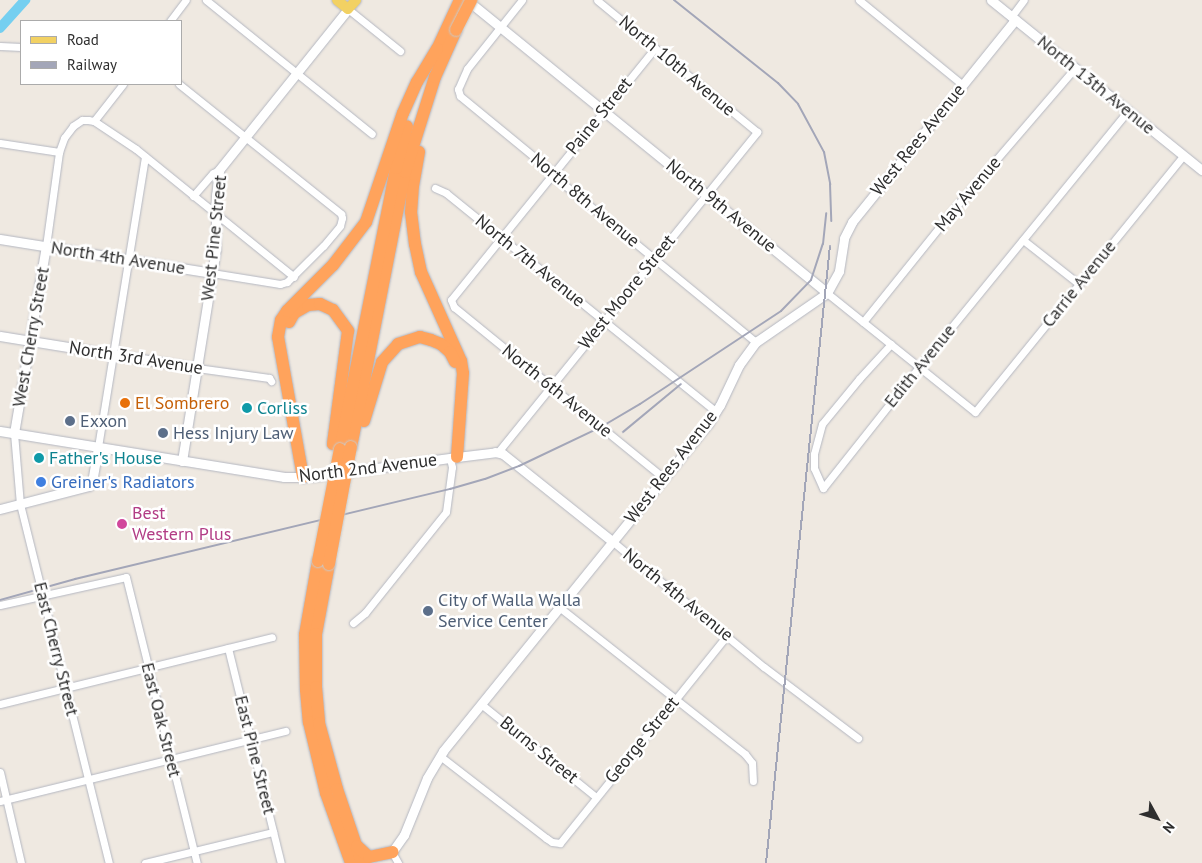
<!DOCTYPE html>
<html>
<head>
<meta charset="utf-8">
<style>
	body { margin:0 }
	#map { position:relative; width:1202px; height:863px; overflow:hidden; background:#efe9e1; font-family:"PT Sans",sans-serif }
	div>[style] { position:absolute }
	.river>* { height:10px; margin:-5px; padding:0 5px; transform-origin:5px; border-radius:5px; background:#75cff0 }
	.roads { filter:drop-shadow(0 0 1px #b4b7c1) drop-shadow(0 0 1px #b4b7c1) }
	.minor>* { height:7px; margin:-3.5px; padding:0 3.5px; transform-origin:3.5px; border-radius:3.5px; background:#fff }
	.tertiary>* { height:9px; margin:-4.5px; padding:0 4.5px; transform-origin:4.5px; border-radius:4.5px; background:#fff }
	.secondary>* { height:9px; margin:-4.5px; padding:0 4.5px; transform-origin:4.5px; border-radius:4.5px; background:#fff }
	.primary>* { height:10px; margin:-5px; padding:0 5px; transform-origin:5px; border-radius:5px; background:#f2d163 }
	.motorway>* { height:12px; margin:-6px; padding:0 6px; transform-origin:6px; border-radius:6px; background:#ffa35c }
	.rail>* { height:2px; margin:-1px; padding:0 1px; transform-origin:1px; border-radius:1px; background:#a3a6b8 }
	.bridges { filter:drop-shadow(0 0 1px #c9c9c9) drop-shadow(0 0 1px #c9c9c9) }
	.motorway-bridge>* { height:12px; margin:-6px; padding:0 6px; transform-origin:6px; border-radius:6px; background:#ffa35c }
	.dots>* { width:14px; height:14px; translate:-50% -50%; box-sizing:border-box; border:2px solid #fff; border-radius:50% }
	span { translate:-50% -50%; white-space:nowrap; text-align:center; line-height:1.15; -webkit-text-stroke:5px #fff; paint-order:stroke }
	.street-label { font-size:18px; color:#2e2e2e }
	.food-label { font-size:18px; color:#c56008 }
	.left { translate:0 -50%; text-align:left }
	.culture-label { font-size:18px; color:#0d838f }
	.service-label { font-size:18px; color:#4e5e75 }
	.shop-label { font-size:18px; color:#366cbe }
	.hotel-label { font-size:18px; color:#b23c85 }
	.legend { position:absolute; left:20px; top:20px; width:162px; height:65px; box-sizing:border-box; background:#fff; border:1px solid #ababab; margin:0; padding:6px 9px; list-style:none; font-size:15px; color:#2e2e2e }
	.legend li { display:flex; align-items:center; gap:10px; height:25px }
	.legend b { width:25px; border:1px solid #ababab }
	.north { position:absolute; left:1132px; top:793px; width:50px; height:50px; -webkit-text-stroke:4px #fff; paint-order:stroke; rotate:129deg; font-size:14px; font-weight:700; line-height:20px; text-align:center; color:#2e2e2e }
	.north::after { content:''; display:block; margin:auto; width:18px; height:22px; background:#2e2e2e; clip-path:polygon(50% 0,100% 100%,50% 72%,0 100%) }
</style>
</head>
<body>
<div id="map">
	<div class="river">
		<i style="left:0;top:28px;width:38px;rotate:-48deg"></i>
	</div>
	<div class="roads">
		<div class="minor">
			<i style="left:206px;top:0;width:213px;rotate:38.9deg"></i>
			<i style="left:522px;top:0;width:88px;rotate:128.6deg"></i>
			<i style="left:467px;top:69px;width:22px;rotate:114deg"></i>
			<i style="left:458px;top:89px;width:7px;rotate:74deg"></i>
			<i style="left:460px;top:96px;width:117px;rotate:39.4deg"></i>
			<i style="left:550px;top:170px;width:10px;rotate:53deg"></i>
			<i style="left:556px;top:178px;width:259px;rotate:39.4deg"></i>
			<i style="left:859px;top:0;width:134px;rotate:39.3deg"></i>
			<i style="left:348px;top:9px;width:67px;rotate:38.9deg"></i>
			<i style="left:1011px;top:17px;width:21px;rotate:-53deg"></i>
			<i style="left:170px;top:21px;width:26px;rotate:-53deg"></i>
			<i style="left:0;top:46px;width:21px;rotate:3deg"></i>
			<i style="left:655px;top:48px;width:324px;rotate:129deg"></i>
			<i style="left:451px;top:300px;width:8px;rotate:67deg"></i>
			<i style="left:454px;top:307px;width:271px;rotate:39.2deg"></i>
			<i style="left:179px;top:84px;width:208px;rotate:38.7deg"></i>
			<i style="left:341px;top:214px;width:4px;rotate:76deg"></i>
			<i style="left:342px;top:218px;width:8px;rotate:104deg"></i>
			<i style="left:340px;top:226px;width:26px;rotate:130deg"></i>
			<i style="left:323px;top:246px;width:51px;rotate:135deg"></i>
			<i style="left:287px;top:282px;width:7px;rotate:164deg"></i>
			<i style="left:280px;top:284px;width:69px;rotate:-170.8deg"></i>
			<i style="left:94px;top:121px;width:47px;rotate:-51.9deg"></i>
			<i style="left:0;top:143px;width:60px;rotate:8.7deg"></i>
			<i style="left:435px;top:188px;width:12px;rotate:24deg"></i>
			<i style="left:446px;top:193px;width:348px;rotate:39deg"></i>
			<i style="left:193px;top:196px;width:30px;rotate:-49deg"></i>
			<i style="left:213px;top:173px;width:7px;rotate:-27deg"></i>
			<i style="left:1023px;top:240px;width:71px;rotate:38.2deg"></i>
			<i style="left:46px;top:246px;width:95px;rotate:-82.1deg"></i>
			<i style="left:59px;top:152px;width:15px;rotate:-70deg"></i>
			<i style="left:64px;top:138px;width:15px;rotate:-53deg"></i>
			<i style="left:73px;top:126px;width:11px;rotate:-34deg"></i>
			<i style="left:82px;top:120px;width:6px"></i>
			<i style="left:88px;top:120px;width:6px;rotate:9deg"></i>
			<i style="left:94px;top:121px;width:50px;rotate:33.7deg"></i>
			<i style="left:136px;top:149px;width:203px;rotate:39deg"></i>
			<i style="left:827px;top:293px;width:190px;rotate:38.8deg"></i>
			<i style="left:975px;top:412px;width:330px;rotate:-50.9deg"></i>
			<i style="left:863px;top:322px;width:151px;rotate:-51.2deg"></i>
			<i style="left:958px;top:204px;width:179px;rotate:-49.3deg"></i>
			<i style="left:891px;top:344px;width:47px;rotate:132.4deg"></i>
			<i style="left:859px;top:379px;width:58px;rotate:129.4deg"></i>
			<i style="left:822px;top:424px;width:31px;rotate:105deg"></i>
			<i style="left:814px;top:454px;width:14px;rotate:90deg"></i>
			<i style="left:814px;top:468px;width:22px;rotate:66deg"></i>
			<i style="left:823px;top:488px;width:154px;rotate:-51.6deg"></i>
			<i style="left:919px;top:367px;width:330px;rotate:-50.8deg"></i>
			<i style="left:197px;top:368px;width:73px;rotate:7.9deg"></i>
			<i style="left:269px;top:378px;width:4px;rotate:56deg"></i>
			<i style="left:14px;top:433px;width:71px;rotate:85.2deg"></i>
			<i style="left:20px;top:504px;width:370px;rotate:76.1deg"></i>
			<i style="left:98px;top:447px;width:294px;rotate:-80.8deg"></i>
			<i style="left:498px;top:452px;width:412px;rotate:-51deg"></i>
			<i style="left:757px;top:132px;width:207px;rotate:-140.5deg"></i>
			<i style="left:612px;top:541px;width:197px;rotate:39.7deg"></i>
			<i style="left:764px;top:667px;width:118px;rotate:37.1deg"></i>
			<i style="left:0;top:605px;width:129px;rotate:-12.5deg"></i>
			<i style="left:126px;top:577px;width:295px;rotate:76.1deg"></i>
			<i style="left:559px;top:607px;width:237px;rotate:38.3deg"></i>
			<i style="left:745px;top:754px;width:11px;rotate:52deg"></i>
			<i style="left:752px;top:763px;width:18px;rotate:87deg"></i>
			<i style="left:353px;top:623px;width:16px;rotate:-40deg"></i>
			<i style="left:365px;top:613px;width:129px;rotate:-51.3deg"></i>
			<i style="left:446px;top:512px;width:45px;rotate:-82.4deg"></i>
			<i style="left:452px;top:467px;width:9px;rotate:-103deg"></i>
			<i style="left:228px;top:648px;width:221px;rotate:76.2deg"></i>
			<i style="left:0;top:704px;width:280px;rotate:-13.8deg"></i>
			<i style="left:481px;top:704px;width:148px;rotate:39deg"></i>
			<i style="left:440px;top:756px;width:134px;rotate:37.7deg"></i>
			<i style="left:546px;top:838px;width:7px;rotate:34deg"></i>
			<i style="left:552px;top:842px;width:8px;rotate:7deg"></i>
			<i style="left:560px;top:843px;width:267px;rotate:-51.2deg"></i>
			<i style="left:0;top:772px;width:93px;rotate:77deg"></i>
			<i style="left:0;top:801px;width:294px;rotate:-13.8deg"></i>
			<i style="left:392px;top:852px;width:13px;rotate:61deg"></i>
			<i style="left:145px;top:863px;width:132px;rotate:-13.6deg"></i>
		</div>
		<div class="tertiary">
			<i style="left:467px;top:0;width:464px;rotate:39.1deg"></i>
			<i style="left:0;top:239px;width:215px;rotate:9.1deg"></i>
			<i style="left:0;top:336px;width:200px;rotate:9.2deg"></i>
			<i style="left:14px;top:433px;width:190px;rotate:-80.3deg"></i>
			<i style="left:457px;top:457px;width:38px;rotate:-7deg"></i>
			<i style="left:495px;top:452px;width:8px;rotate:14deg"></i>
			<i style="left:503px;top:454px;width:139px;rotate:38.6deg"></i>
			<i style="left:0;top:509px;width:92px;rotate:-14.5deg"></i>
			<i style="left:89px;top:486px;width:5px;rotate:-53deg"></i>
			<i style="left:92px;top:482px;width:36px;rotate:-80deg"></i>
			<i style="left:392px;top:852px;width:21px;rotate:-55deg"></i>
			<i style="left:404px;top:835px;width:61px;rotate:-68deg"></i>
			<i style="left:427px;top:778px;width:31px;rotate:-59deg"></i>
			<i style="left:443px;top:751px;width:421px;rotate:-51deg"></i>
			<i style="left:708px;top:424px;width:22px;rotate:-58deg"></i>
			<i style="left:720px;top:405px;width:44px;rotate:-64.6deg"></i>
			<i style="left:739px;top:365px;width:29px;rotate:-54deg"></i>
			<i style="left:756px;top:342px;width:86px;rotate:-34.6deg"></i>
			<i style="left:827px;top:293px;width:25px;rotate:-61deg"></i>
			<i style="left:839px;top:271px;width:33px;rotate:-81deg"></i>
			<i style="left:844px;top:238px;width:18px;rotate:-63deg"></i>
			<i style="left:852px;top:222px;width:260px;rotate:-51.1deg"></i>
		</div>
		<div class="secondary">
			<i style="left:991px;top:0;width:271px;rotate:38.9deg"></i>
			<i style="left:0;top:431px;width:288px;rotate:9.2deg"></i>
			<i style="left:284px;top:477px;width:27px"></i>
			<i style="left:311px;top:477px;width:147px;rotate:-7.8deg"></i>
			<i style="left:182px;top:461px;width:215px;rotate:-80.9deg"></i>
			<i style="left:216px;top:249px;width:53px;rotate:-90deg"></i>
			<i style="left:216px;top:196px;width:26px;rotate:-83deg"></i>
			<i style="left:219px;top:170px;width:206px;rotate:-51.3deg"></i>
		</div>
		<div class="primary">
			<i style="left:337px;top:0;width:14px;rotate:39deg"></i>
			<i style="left:348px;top:9px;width:12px;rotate:-48deg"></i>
		</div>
		<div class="motorway">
			<i style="left:434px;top:56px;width:62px;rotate:-65.1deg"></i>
			<i style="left:419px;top:152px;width:34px;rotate:100deg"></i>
			<i style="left:413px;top:185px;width:27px;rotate:94deg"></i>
			<i style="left:411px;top:212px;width:32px;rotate:83deg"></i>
			<i style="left:415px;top:244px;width:29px;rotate:78deg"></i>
			<i style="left:421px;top:272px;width:98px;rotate:65.8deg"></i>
			<i style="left:461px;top:361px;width:12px;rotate:81deg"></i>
			<i style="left:463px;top:373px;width:84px;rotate:94.1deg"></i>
			<i style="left:289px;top:322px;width:10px;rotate:-61deg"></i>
			<i style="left:294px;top:313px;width:16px;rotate:-30deg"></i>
			<i style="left:308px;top:305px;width:12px;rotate:-5deg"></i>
			<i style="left:320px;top:304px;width:14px;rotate:25deg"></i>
			<i style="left:333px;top:310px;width:26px;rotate:54deg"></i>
			<i style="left:348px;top:331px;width:114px;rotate:97.6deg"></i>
			<i style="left:364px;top:421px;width:62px;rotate:-73deg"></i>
			<i style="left:382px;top:362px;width:24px;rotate:-48deg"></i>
			<i style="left:398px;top:344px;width:23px;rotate:-18deg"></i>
			<i style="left:420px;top:337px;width:11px;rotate:15deg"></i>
			<i style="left:431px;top:340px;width:11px;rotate:22deg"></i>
			<i style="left:441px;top:344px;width:12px;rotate:42deg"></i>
			<i style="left:450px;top:352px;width:11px;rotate:63deg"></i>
			<i style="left:351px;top:447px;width:280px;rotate:-78.9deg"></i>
			<i style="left:405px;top:172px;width:100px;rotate:-72.5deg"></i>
			<i style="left:435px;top:77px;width:51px;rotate:-65.9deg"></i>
			<i style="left:340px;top:449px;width:287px;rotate:-78.7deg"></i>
			<i style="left:396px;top:168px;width:43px;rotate:-75.3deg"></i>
			<i style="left:303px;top:477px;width:142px;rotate:-100.1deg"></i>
			<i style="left:278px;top:337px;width:17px;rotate:-80deg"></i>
			<i style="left:281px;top:320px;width:11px;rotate:-56deg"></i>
			<i style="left:287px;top:311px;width:65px;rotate:-45deg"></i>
			<i style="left:333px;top:265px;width:54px;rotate:-52.5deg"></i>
			<i style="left:366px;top:222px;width:115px;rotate:-71.3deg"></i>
			<i style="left:403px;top:113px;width:34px;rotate:-66deg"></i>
			<i style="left:417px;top:82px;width:39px;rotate:-59deg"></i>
			<i style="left:318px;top:561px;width:75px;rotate:100deg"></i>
			<i style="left:305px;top:635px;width:55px;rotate:89deg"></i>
			<i style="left:306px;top:690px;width:32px;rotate:85deg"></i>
			<i style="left:309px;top:722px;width:73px;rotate:76.5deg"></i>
			<i style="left:326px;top:793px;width:74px;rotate:70.3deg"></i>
			<i style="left:329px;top:564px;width:71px;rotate:100.5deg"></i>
			<i style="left:316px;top:634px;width:53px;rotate:90deg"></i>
			<i style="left:316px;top:687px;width:36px;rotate:85deg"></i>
			<i style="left:319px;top:723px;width:68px;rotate:74.7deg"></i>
			<i style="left:337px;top:789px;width:78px;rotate:71.3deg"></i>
			<i style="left:357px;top:846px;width:16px;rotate:43deg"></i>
			<i style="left:369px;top:857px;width:24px;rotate:-12deg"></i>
		</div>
	</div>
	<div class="rail">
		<i style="left:674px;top:0;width:133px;rotate:38.6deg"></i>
		<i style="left:778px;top:83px;width:29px;rotate:46deg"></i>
		<i style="left:798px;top:104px;width:55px;rotate:61.6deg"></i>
		<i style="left:824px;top:152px;width:33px;rotate:79deg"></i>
		<i style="left:830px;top:184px;width:37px;rotate:88deg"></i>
		<i style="left:623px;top:432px;width:75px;rotate:-39.6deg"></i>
		<i style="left:0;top:600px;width:78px;rotate:-15.6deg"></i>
		<i style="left:75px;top:579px;width:386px;rotate:-13.5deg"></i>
		<i style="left:450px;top:489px;width:36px;rotate:-16deg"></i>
		<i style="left:485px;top:479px;width:36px;rotate:-21deg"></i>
		<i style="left:519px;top:466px;width:91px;rotate:-25.4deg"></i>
		<i style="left:601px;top:427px;width:45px;rotate:-30.5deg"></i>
		<i style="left:640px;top:404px;width:169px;rotate:-33.4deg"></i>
		<i style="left:781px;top:311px;width:43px;rotate:-45.9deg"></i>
		<i style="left:811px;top:280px;width:38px;rotate:-72deg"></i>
		<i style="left:823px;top:244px;width:31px;rotate:-84deg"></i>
		<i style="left:766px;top:863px;width:620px;rotate:-84.08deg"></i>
	</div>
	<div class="bridges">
		<div class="motorway-bridge">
			<i style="left:456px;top:30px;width:34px;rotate:-63deg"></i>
			<i style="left:318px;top:561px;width:114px;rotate:-78.9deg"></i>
			<i style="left:329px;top:564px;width:119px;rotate:-79.4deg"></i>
		</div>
	</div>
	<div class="dots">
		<i style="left:125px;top:403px;background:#e8710a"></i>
		<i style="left:247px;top:408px;background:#0f9aa8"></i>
		<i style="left:70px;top:421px;background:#5c6f8a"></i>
		<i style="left:163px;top:433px;background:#5c6f8a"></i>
		<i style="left:39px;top:458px;background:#0f9aa8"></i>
		<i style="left:41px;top:482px;background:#3f7fe0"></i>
		<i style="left:122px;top:524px;background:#d1479c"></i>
		<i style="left:428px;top:611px;background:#5c6f8a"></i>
	</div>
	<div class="street-label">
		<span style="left:677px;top:66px;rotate:40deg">North 10th Avenue</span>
		<span style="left:1096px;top:85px;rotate:39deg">North 13th Avenue</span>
		<span style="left:599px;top:116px;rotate:-51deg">Paine Street</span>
		<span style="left:918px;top:140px;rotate:-51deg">West Rees Avenue</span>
		<span style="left:968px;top:194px;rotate:-50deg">May Avenue</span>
		<span style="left:585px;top:200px;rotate:40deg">North 8th Avenue</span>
		<span style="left:721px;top:206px;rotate:39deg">North 9th Avenue</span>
		<span style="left:214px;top:238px;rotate:-84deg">West Pine Street</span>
		<span style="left:118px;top:258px;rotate:9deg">North 4th Avenue</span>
		<span style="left:530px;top:261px;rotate:39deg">North 7th Avenue</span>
		<span style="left:1079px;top:284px;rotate:-51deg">Carrie Avenue</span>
		<span style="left:627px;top:292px;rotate:-51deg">West Moore Street</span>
		<span style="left:31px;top:337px;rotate:-80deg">West Cherry Street</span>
		<span style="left:136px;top:358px;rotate:9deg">North 3rd Avenue</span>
		<span style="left:920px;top:366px;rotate:-51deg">Edith Avenue</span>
		<span style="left:557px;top:391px;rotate:39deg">North 6th Avenue</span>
		<span style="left:671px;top:467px;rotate:-52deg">West Rees Avenue</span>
		<span style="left:368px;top:468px;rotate:-7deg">North 2nd Avenue</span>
		<span style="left:678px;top:595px;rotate:39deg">North 4th Avenue</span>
		<span style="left:56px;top:649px;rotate:76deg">East Cherry Street</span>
		<span style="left:161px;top:720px;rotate:76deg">East Oak Street</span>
		<span style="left:642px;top:740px;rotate:-51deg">George Street</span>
		<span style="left:539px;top:750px;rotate:39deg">Burns Street</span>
		<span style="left:255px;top:755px;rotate:76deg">East Pine Street</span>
	</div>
	<div class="food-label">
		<span class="left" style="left:135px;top:403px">El Sombrero</span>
	</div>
	<div class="culture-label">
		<span class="left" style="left:257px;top:408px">Corliss</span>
		<span class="left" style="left:49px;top:458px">Father's House</span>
	</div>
	<div class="service-label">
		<span class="left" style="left:80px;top:421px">Exxon</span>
		<span class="left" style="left:173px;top:433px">Hess Injury Law</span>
		<span class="left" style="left:438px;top:611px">City of Walla Walla<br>Service Center</span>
	</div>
	<div class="shop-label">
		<span class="left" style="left:51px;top:482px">Greiner's Radiators</span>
	</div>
	<div class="hotel-label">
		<span class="left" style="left:132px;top:524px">Best<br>Western Plus</span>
	</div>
	<ul class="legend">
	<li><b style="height:6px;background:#f2d163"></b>Road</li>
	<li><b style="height:6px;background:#a3a6b8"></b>Railway</li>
	</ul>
	<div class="north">N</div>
</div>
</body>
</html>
